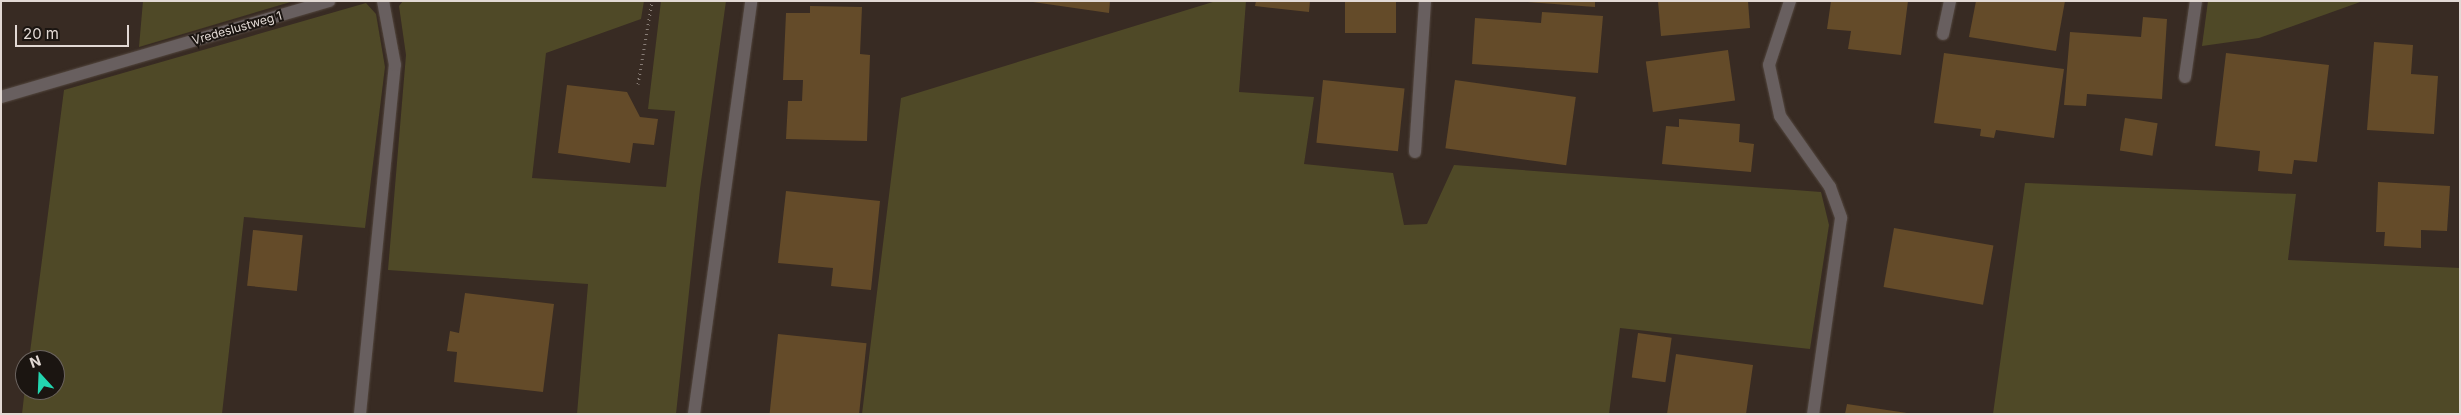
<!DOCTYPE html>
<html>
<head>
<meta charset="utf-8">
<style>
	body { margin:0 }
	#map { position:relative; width:2461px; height:415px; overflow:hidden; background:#382b23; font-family:Inter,sans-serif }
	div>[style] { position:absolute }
	.green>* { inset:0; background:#4f4927 }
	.building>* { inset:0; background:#644b29; transform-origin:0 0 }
	.path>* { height:3px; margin-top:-1.5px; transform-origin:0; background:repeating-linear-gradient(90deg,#887d76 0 1px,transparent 0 5px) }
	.roads { filter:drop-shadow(0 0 1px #53473f) drop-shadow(0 0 1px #53473f) }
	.minor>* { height:12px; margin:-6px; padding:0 6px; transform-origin:6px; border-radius:6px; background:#685f5f }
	span { translate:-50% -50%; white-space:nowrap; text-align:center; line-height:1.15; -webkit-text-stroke:4px #1b1511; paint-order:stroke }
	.street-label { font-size:12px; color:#e2d9d4 }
	.frame { position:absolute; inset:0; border:2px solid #e2d9d4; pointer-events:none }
	.north { position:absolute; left:15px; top:350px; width:50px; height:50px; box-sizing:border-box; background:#1b1511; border:1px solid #6b635f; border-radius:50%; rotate:340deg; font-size:14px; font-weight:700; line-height:20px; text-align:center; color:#e2d9d4 }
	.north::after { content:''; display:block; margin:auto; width:18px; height:22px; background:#23d5af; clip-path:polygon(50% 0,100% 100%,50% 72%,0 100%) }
	.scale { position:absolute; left:15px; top:25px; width:114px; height:22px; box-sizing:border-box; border:2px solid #e2d9d4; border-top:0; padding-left:6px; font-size:15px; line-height:18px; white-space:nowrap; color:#e2d9d4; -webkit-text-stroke:4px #1b1511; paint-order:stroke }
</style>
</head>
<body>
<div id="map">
	<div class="green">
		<i style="clip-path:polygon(143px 1px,294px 1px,139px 47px)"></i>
		<i style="clip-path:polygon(403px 1px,644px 1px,641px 19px,546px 53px,532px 178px,666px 187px,675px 111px,648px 109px,661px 1px,726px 1px,700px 189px,676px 414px,577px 414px,588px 284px,388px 270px,406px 55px,399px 6px)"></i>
		<i style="clip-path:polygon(1216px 1px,1246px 1px,1239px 92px,1314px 97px,1304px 164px,1393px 173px,1404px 225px,1427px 224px,1454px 165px,1821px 192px,1829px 225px,1810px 349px,1620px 328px,1609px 414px,862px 414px,901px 98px)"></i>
		<i style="clip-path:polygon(2208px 1px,2363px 1px,2259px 38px,2202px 46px)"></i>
		<i style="clip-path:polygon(366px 3px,376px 14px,385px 67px,365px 228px,244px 217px,222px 414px,22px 414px,25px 388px,55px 390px,55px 360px,29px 360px,64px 90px)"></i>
		<i style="clip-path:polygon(2025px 183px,2296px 194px,2288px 260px,2460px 268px,2460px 414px,1993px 414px)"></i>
	</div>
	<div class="building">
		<i style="clip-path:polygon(1026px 1px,1110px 1px,1109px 13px)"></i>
		<i style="clip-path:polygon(1256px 1px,1310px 1px,1309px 12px,1255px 6px)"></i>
		<i style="left:1345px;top:1px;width:51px;height:32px"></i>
		<i style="clip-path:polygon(1512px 1px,1595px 1px,1595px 7px)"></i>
		<i style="clip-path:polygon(1658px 1px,1748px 1px,1750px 28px,1661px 36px)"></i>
		<i style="clip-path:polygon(1831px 1px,1908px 1px,1901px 55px,1848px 49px,1851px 31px,1827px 29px)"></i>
		<i style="clip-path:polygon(1976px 1px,2065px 1px,2056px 51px,1969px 37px)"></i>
		<i style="clip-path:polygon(810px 6px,862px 7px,860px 54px,870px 55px,867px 141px,786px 139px,788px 101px,802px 101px,803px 80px,783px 80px,786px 13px,810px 13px)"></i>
		<i style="clip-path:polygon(1542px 12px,1603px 16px,1598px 73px,1472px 64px,1475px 18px,1541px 23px)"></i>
		<i style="clip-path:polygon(2143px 17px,2167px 19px,2162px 99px,2087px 94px,2086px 106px,2064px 105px,2070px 32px,2141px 37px)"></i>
		<i style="clip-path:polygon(2374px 42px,2413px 45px,2411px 74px,2438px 76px,2434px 134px,2367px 130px)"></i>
		<i style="left:1728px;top:50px;width:51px;height:83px;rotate:82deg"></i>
		<i style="clip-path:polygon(1944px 53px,2064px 69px,2054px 138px,1996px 130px,1994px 138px,1980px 136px,1981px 129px,1934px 123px)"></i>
		<i style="clip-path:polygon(2226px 53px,2329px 65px,2317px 162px,2294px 160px,2292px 174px,2258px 171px,2260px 151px,2215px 146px)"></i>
		<i style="left:1323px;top:80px;width:82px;height:63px;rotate:6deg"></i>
		<i style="left:1455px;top:80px;width:122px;height:69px;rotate:8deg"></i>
		<i style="clip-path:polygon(567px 85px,627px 92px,640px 117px,658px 119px,654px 145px,633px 143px,630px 163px,558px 153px)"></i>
		<i style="left:2125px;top:118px;width:33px;height:33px;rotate:9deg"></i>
		<i style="clip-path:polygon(1679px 119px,1740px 124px,1739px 142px,1754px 144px,1751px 172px,1662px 164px,1666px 126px,1679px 127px)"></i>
		<i style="clip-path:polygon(2378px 182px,2450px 186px,2447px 231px,2421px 230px,2421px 248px,2384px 246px,2385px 232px,2376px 232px)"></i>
		<i style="clip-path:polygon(786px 191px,880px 201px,871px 290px,831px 286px,833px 268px,778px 263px)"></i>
		<i style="left:1894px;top:228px;width:101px;height:60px;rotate:10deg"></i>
		<i style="left:253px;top:230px;width:50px;height:56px;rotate:6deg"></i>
		<i style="clip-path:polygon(465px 293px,554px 304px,543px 392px,454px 382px,457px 352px,447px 351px,450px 331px,459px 333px)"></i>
		<i style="left:1638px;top:333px;width:34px;height:45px;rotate:8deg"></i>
		<i style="left:778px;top:334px;width:89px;height:80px;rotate:6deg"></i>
		<i style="clip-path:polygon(1676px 354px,1753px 365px,1746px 414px,1667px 414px)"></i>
		<i style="clip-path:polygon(1847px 404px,1907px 413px,1907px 414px,1845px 414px)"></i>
	</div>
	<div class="path">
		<i style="left:638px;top:84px;width:84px;rotate:-80.4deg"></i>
	</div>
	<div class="roads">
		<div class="minor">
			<i style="left:1790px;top:1px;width:67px;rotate:108.2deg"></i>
			<i style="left:1769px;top:65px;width:52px;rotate:77.8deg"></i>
			<i style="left:1780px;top:116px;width:87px;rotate:54.8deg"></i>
			<i style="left:1830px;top:187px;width:33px;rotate:70deg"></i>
			<i style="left:1841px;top:218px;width:198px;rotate:98.1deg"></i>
			<i style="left:1943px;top:34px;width:34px;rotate:-78deg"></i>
			<i style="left:2185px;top:77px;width:77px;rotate:-81.8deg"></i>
			<i style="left:1px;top:97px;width:342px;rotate:-16.3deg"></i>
			<i style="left:1415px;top:152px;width:151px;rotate:-86.2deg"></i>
			<i style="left:360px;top:414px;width:351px;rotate:-84.3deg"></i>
			<i style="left:395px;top:65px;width:65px;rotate:-100.6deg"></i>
			<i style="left:694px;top:414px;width:417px;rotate:-82.1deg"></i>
		</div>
	</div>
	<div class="street-label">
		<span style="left:237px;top:28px;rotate:-16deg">Vredeslustweg 1</span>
	</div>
	<div class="frame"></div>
	<div class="north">N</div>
	<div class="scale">20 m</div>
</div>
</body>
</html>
